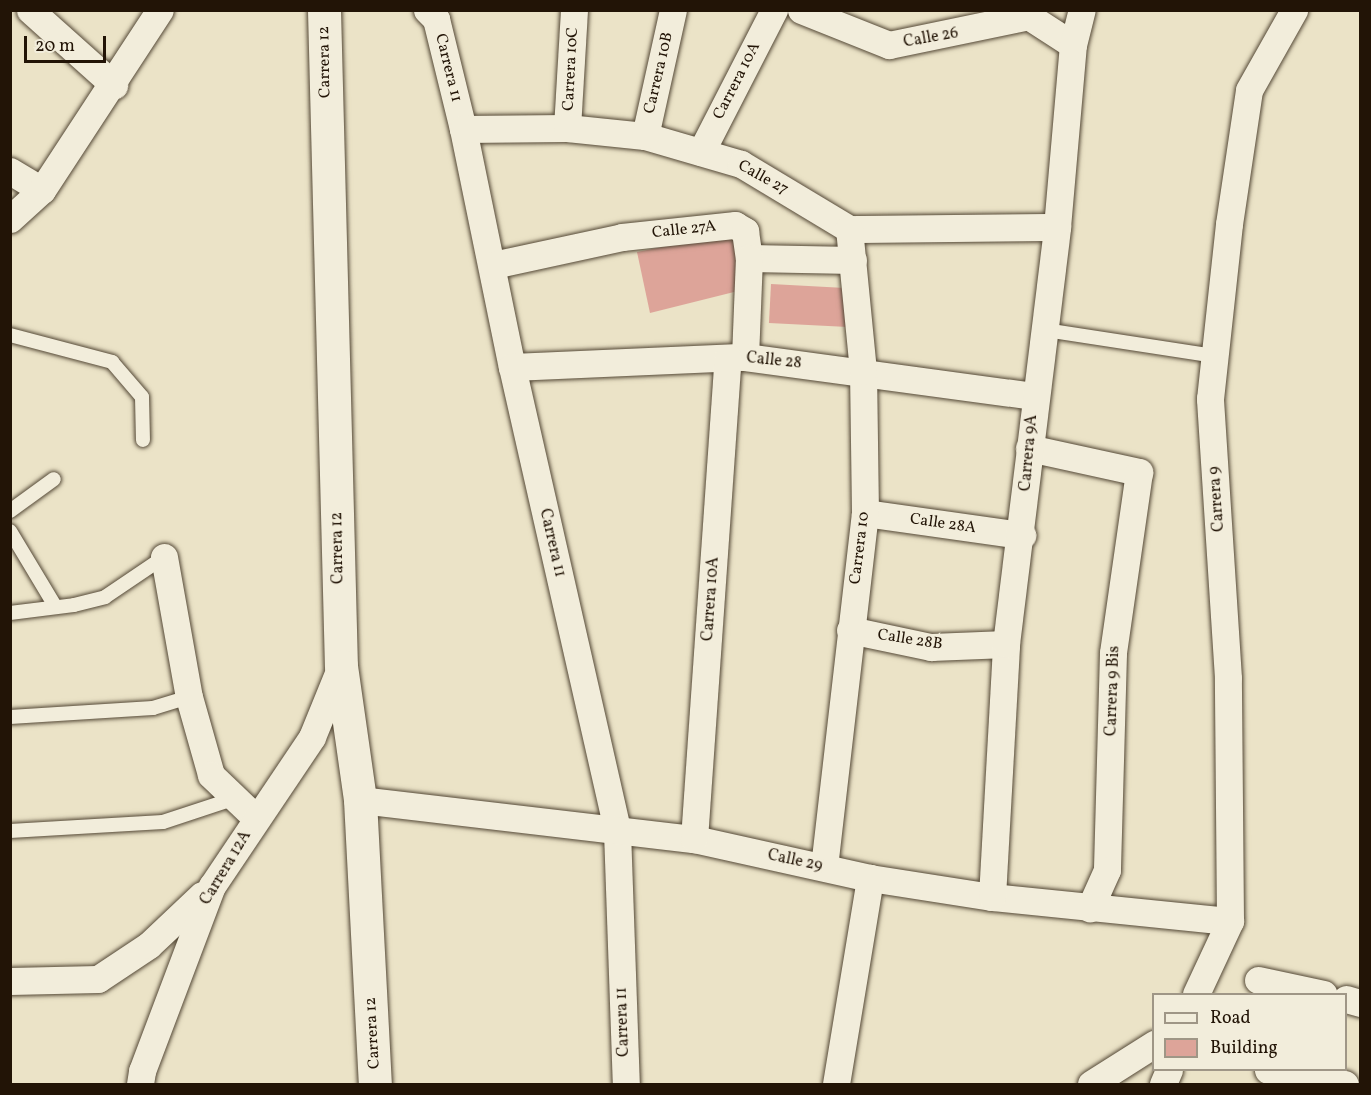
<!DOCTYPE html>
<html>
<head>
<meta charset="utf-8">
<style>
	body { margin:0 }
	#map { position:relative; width:1371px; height:1095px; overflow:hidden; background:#ebe3c7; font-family:Vollkorn,serif }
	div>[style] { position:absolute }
	.building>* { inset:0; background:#dda499; transform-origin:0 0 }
	.roads { filter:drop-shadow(0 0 2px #544836) drop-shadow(0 0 2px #544836) }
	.lane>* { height:14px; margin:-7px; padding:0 7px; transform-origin:7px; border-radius:7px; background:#f2eddb }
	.street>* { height:27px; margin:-13.5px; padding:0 13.5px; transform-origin:13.5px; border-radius:13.5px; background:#f2eddb }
	.secondary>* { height:33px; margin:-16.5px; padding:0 16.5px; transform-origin:16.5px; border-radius:16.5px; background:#f2eddb }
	span { translate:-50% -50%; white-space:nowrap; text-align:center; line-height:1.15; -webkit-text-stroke:4.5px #f2eddb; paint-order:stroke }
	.street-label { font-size:16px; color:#221406 }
	.frame { position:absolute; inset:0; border:12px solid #221406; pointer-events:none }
	.legend { position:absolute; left:1152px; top:993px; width:195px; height:78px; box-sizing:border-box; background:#f2eddb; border:2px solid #9f9686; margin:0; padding:8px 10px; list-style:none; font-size:18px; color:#221406 }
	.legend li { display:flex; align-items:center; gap:12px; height:30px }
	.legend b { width:30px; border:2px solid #9f9686 }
	.scale { position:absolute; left:24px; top:36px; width:82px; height:27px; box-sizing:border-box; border:3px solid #221406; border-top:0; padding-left:8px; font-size:18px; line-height:21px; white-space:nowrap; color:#221406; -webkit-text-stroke:4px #f2eddb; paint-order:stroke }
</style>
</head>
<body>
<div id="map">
	<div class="building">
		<i style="clip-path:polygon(734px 233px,738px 291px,650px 313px,637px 252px)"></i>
		<i style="left:771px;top:284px;width:79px;height:39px;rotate:3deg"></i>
	</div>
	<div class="roads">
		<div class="lane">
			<i style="left:1045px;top:330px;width:172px;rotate:8.7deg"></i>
			<i style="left:10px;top:335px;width:106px;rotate:14.8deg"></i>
			<i style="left:112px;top:362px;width:46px;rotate:49.4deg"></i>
			<i style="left:142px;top:397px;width:43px;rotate:88.7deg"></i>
			<i style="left:10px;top:511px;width:54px;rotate:-36deg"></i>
			<i style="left:10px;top:531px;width:87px;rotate:59deg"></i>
			<i style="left:10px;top:613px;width:64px;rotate:-7.1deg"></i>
			<i style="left:74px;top:605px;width:32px;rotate:-14deg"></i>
			<i style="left:105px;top:597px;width:71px;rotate:-34.1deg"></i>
			<i style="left:10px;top:717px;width:143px;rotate:-3.6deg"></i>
			<i style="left:153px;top:708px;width:38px;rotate:-17deg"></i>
			<i style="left:10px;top:831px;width:153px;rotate:-3.4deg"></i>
			<i style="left:163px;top:822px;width:77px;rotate:-18.2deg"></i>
		</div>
		<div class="street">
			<i style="left:30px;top:10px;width:113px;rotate:41.8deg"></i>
			<i style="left:427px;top:10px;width:13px;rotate:45deg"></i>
			<i style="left:436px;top:19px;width:113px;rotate:76.2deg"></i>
			<i style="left:463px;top:129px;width:243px;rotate:78.4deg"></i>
			<i style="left:512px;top:367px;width:476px;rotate:77.2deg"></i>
			<i style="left:617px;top:831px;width:253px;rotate:88deg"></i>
			<i style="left:801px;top:10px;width:95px;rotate:21.7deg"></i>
			<i style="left:889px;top:45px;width:143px;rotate:-11.7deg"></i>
			<i style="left:1019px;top:10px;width:64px;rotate:32.9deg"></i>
			<i style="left:567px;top:128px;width:118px;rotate:-86.6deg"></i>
			<i style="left:463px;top:129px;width:104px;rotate:-0.6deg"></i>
			<i style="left:567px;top:128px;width:78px;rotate:5.9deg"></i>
			<i style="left:645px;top:136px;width:100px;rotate:16.3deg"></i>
			<i style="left:741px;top:164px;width:126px;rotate:31deg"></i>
			<i style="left:849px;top:229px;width:208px;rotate:-0.6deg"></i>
			<i style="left:645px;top:136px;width:129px;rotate:-77.5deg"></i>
			<i style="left:701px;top:152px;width:160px;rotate:-62.8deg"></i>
			<i style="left:10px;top:171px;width:37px;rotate:31deg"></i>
			<i style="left:10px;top:219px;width:43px;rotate:-42.2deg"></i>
			<i style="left:42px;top:190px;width:215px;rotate:-56.8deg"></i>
			<i style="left:493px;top:265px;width:132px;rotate:-12.2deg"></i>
			<i style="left:622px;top:237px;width:114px;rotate:-6.1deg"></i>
			<i style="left:735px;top:225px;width:12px;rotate:31deg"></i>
			<i style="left:745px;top:231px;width:27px;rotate:82deg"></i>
			<i style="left:749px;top:258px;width:104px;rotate:1.1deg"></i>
			<i style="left:745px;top:357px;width:99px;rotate:-87.7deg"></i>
			<i style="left:512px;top:367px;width:233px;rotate:-2.5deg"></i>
			<i style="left:745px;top:357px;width:292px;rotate:7.7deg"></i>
			<i style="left:1029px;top:448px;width:113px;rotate:12.3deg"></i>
			<i style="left:1139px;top:472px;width:183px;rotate:98.2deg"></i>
			<i style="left:1113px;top:653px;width:217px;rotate:91.6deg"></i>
			<i style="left:1107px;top:870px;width:42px;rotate:114.1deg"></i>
			<i style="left:865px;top:513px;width:159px;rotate:8deg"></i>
			<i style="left:164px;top:557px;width:142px;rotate:79.9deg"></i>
			<i style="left:189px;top:697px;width:81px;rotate:74.2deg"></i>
			<i style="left:211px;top:775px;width:62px;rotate:43.7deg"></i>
			<i style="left:850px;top:630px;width:83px;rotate:11.9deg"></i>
			<i style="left:931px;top:647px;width:75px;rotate:-2.3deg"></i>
			<i style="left:360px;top:800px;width:336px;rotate:6.7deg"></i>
			<i style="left:694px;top:839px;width:180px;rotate:12.5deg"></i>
			<i style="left:870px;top:878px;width:123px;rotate:8.9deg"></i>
			<i style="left:992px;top:897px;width:239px;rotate:5.8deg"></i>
			<i style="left:694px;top:839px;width:482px;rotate:-86deg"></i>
			<i style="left:824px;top:867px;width:356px;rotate:-83.4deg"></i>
			<i style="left:865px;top:513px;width:142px;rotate:-90.8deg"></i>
			<i style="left:863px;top:371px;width:143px;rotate:-95.6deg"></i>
			<i style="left:992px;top:897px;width:253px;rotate:-86.8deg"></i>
			<i style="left:1006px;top:644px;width:420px;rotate:-83deg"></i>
			<i style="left:1057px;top:227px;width:183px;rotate:-85deg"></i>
			<i style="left:1073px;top:45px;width:36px;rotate:-76deg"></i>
			<i style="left:1258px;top:980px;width:67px;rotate:12deg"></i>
			<i style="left:10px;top:981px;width:88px;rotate:-1.3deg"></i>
			<i style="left:98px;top:979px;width:61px;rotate:-33.7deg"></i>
			<i style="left:149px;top:945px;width:73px;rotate:-43.3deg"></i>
			<i style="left:1196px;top:994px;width:81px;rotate:-65deg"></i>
			<i style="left:1230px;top:921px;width:243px;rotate:-90.5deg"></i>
			<i style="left:1228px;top:678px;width:280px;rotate:-93.7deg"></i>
			<i style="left:1210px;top:399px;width:176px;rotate:-83.8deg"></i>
			<i style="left:1229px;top:224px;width:135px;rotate:-81.5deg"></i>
			<i style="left:1249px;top:90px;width:92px;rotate:-60.6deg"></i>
			<i style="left:1346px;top:999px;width:15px;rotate:16deg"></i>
			<i style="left:1268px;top:1070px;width:78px;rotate:10.3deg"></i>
			<i style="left:140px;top:1084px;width:13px;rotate:-81deg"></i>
			<i style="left:142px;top:1071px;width:198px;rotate:-69.3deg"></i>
			<i style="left:212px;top:886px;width:179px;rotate:-56.1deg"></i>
			<i style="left:312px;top:737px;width:77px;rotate:-67.8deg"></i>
			<i style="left:836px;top:1084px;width:209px;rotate:-80.6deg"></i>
			<i style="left:1091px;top:1084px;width:75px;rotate:-32.4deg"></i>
			<i style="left:1163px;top:1084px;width:15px;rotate:-67deg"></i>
		</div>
		<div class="secondary">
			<i style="left:324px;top:10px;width:656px;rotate:88.52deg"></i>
			<i style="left:341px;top:666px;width:135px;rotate:81.9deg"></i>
			<i style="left:360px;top:800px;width:284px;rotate:87deg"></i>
		</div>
	</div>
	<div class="street-label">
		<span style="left:931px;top:38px;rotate:-10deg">Calle 26</span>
		<span style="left:325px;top:62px;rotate:-91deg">Carrera 12</span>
		<span style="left:448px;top:68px;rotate:76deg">Carrera 11</span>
		<span style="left:571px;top:69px;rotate:-87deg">Carrera 10C</span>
		<span style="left:659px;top:73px;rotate:-77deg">Carrera 10B</span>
		<span style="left:737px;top:81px;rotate:-63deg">Carrera 10A</span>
		<span style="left:763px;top:178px;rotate:29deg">Calle 27</span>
		<span style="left:684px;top:230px;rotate:-6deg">Calle 27A</span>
		<span style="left:774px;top:361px;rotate:6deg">Calle 28</span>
		<span style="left:1029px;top:453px;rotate:-85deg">Carrera 9A</span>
		<span style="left:1217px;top:499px;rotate:-94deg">Carrera 9</span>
		<span style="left:943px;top:524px;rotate:8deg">Calle 28A</span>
		<span style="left:552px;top:543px;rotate:77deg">Carrera 11</span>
		<span style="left:338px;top:548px;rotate:-91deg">Carrera 12</span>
		<span style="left:860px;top:548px;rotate:-83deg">Carrera 10</span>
		<span style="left:711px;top:599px;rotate:-86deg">Carrera 10A</span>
		<span style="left:910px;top:640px;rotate:9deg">Calle 28B</span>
		<span style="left:1113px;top:691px;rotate:-88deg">Carrera 9 Bis</span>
		<span style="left:795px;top:861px;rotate:12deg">Calle 29</span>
		<span style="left:226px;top:868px;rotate:-59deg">Carrera 12A</span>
		<span style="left:623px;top:1022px;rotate:-92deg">Carrera 11</span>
		<span style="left:373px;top:1033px;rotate:-93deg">Carrera 12</span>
	</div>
	<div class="frame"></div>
	<ul class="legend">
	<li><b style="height:8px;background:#f2eddb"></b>Road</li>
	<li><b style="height:16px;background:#dda499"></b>Building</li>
	</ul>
	<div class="scale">20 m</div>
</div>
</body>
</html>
